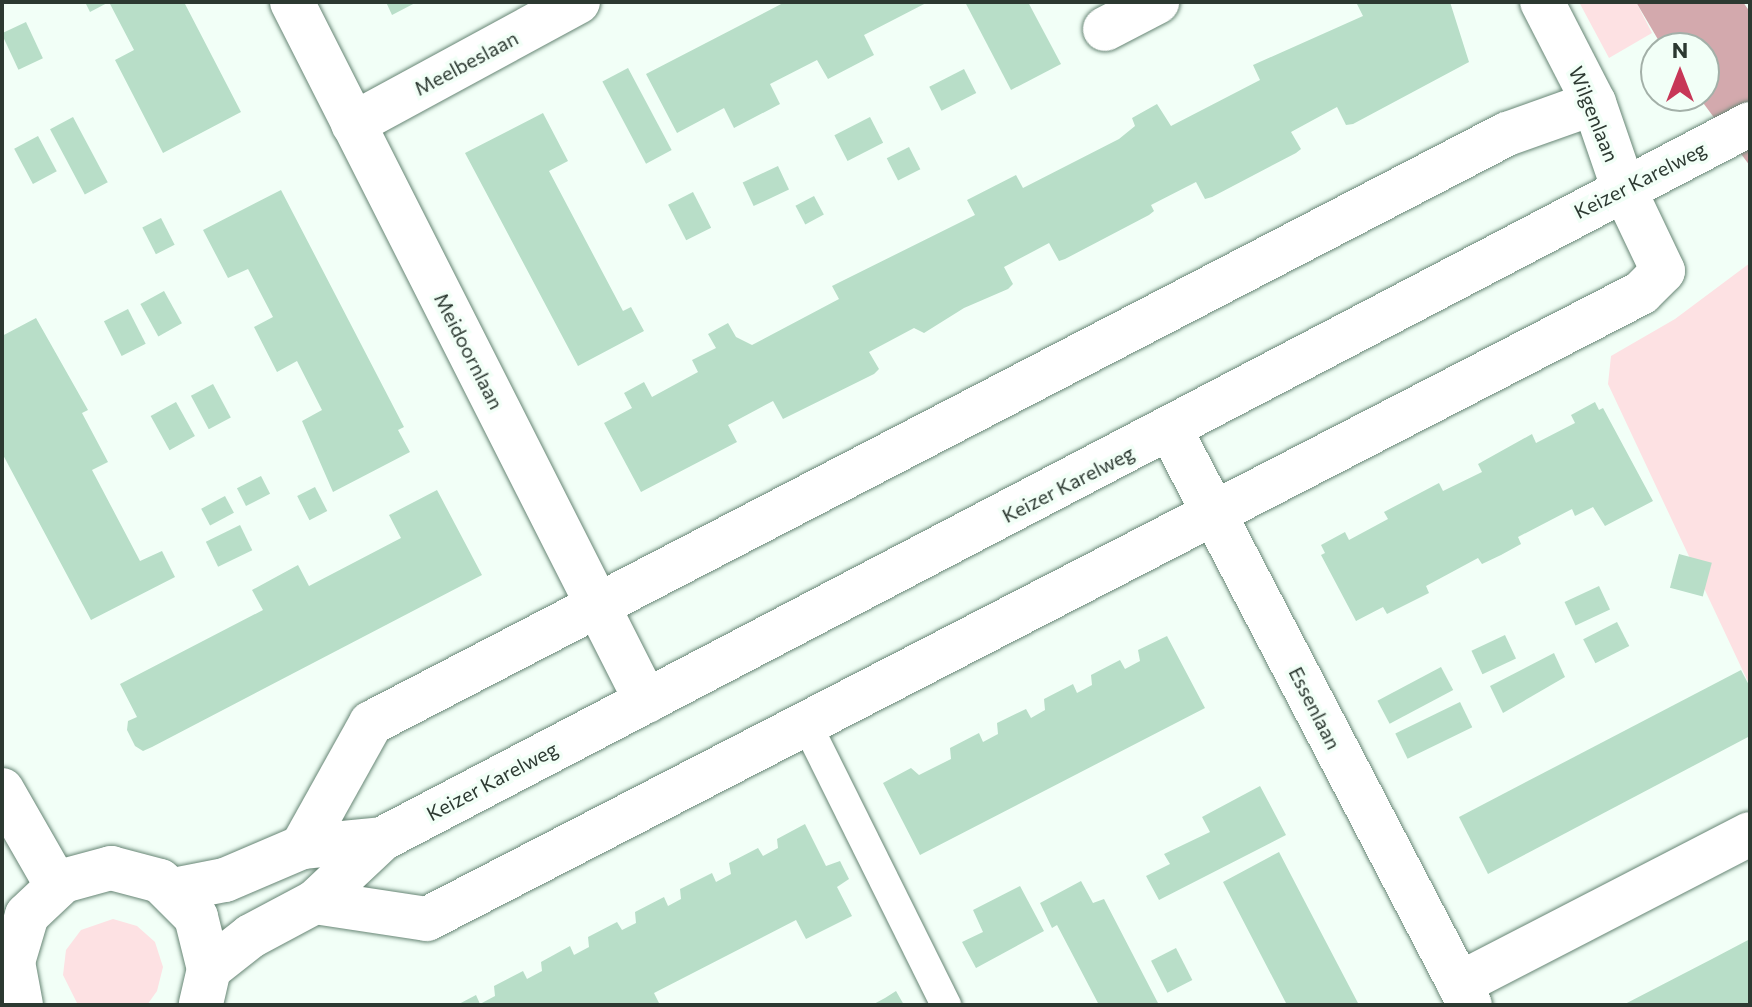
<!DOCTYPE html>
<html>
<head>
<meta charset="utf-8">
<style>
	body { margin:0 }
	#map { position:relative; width:1752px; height:1007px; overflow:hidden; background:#f2fff7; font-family:Commissioner,sans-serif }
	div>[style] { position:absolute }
	.green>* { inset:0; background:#fde1e3 }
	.water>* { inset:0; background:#d3a9ad }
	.building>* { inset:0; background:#b8dec8; transform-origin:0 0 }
	.roads { filter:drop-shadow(0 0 2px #678675) drop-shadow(0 0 2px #678675) }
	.lane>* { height:30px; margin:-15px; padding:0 15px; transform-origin:15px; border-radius:15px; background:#fff }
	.street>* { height:44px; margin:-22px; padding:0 22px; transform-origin:22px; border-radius:22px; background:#fff }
	.secondary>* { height:44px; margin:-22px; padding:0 22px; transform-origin:22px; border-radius:22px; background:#fff }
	span { translate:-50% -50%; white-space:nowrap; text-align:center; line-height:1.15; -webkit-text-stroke:7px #f2fff7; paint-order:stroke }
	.street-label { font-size:20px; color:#2c3931 }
	.frame { position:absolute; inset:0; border:4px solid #2c3931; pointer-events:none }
	.north { position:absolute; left:1640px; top:32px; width:80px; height:80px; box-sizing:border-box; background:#f2fff7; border:2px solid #a3b0a8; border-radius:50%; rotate:0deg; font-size:22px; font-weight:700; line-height:32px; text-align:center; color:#2c3931 }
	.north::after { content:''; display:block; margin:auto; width:28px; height:36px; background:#c73757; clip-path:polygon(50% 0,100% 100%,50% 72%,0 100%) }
</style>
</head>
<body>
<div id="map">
	<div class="green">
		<i style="clip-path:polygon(1579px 2px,1636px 2px,1652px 33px,1609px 58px)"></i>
		<i style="clip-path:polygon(1750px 263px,1750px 686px,1608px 384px,1611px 356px,1675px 319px)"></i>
		<i style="clip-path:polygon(113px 919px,137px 926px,155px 942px,163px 967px,157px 991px,147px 1005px,78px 1005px,63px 975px,66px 950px,81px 930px)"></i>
	</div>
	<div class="water">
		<i style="clip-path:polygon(1636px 2px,1743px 2px,1750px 12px,1750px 166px,1698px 96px,1704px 96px,1704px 48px,1663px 48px)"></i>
	</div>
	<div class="building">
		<i style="clip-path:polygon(85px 2px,109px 2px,90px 12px)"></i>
		<i style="clip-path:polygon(109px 2px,184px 2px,241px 112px,163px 153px,115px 60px,134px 50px)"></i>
		<i style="clip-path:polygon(386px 2px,417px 2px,392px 15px)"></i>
		<i style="clip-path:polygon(785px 2px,928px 2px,864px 35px,874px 55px,828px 79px,817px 60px,770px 84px,780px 104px,734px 128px,724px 108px,677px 133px,646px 74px)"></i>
		<i style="clip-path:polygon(965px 2px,1028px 2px,1061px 64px,1011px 90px)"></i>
		<i style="clip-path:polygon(1356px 2px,1450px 2px,1469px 62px,1353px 124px,1346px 125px,1337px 107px,1291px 132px,1301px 149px,1296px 153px,1212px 197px,1205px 199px,1196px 182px,1151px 205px,1154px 211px,1149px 215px,1065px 259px,1059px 261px,1049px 243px,1004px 267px,1013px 284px,1008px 289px,964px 308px,924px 333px,914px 328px,869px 352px,879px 369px,874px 374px,783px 419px,773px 401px,728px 425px,737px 442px,641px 492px,604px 423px,632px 408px,624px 393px,644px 382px,652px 397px,698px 372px,692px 360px,716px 348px,708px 334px,728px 323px,736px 337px,752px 345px,839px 299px,832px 286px,975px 215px,967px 200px,1016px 175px,1023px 188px,1119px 139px,1135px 126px,1132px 118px,1157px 104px,1171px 126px,1260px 80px,1253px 65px,1363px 16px)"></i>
		<i style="left:26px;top:22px;width:40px;height:27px;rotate:65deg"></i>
		<i style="left:628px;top:68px;width:93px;height:29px;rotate:62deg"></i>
		<i style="left:964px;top:69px;width:27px;height:39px;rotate:63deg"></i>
		<i style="clip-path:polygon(543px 113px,568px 161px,549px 171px,623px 311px,631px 307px,644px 331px,578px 366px,465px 153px)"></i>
		<i style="left:73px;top:117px;width:74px;height:26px;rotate:62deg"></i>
		<i style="left:870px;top:117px;width:29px;height:40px;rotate:63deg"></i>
		<i style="left:38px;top:136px;width:40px;height:27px;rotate:62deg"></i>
		<i style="left:909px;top:147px;width:25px;height:25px;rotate:63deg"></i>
		<i style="left:778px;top:166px;width:26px;height:39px;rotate:65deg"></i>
		<i style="clip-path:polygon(281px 190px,404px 427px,398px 430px,410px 452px,333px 492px,302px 421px,322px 410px,297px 361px,277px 372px,254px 327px,273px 317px,248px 269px,228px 278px,203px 230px)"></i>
		<i style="left:693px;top:192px;width:40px;height:28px;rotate:63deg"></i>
		<i style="left:814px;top:196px;width:21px;height:21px;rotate:62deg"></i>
		<i style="left:161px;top:218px;width:30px;height:21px;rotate:63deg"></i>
		<i style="left:164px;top:291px;width:37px;height:27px;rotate:61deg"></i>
		<i style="left:128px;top:309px;width:39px;height:27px;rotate:63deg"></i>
		<i style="clip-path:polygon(36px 318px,88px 410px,82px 413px,108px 462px,92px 470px,140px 561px,162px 551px,175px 577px,91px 620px,2px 453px,2px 336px)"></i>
		<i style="left:213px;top:384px;width:38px;height:25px;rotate:62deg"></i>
		<i style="left:176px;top:402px;width:39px;height:29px;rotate:61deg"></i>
		<i style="clip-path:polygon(1595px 402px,1599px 410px,1603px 408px,1653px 501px,1605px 526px,1593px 507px,1575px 516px,1572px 509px,1518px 537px,1521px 544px,1501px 555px,1482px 564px,1478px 558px,1426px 586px,1429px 593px,1387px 614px,1383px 607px,1356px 621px,1321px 555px,1325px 553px,1321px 545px,1345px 532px,1349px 540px,1388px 519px,1384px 512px,1439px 483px,1443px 491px,1482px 472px,1478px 464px,1532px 434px,1536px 443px,1575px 423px,1571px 415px)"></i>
		<i style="left:261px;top:476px;width:20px;height:27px;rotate:63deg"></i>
		<i style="left:315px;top:487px;width:27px;height:20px;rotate:63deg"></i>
		<i style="clip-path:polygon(437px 490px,482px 575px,152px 747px,143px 751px,135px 746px,127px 730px,128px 721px,137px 717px,120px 684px,263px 610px,252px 590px,298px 565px,309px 586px,401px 538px,389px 515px)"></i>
		<i style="left:225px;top:496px;width:19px;height:27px;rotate:62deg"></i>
		<i style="left:240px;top:525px;width:28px;height:38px;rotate:64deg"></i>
		<i style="left:1679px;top:554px;width:34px;height:35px;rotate:15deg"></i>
		<i style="left:1599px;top:586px;width:26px;height:38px;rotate:65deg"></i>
		<i style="left:1617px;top:622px;width:27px;height:38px;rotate:63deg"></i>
		<i style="left:1505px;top:635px;width:26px;height:37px;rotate:65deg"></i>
		<i style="clip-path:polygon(1167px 636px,1205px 708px,920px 855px,883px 783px,911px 768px,919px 775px,951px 759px,950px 748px,979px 733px,983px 742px,998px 734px,997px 723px,1026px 709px,1031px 718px,1045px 710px,1044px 699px,1073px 684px,1077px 693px,1092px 685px,1091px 675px,1120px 660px,1125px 669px,1140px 661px,1138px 650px)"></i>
		<i style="clip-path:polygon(1554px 653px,1565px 677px,1503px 713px,1490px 686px)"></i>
		<i style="left:1441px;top:667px;width:26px;height:72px;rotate:62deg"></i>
		<i style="clip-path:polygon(1741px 670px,1750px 687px,1750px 736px,1488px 874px,1459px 817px)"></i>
		<i style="left:1460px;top:702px;width:28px;height:72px;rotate:64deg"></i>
		<i style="clip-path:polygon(1260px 786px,1286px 835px,1159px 900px,1146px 876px,1170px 864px,1164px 854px,1210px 832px,1202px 817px)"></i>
		<i style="clip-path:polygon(805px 824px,826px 866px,840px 861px,849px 879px,837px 887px,852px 916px,806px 939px,796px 920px,654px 993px,660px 1005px,457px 1005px,476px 995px,480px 1004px,495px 996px,494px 986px,523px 971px,527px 979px,542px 971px,541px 962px,570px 946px,574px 955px,589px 947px,588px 937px,617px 922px,622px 930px,636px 923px,635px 912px,664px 897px,668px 906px,681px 899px,680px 889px,712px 873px,716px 882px,731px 874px,729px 863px,758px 848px,763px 856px,778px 848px,777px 839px)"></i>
		<i style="clip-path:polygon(1279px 852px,1304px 900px,1359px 1005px,1287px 1005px,1223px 882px)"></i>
		<i style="clip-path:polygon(1081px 881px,1093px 903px,1104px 899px,1159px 1005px,1099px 1005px,1057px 925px,1052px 928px,1040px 903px)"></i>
		<i style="clip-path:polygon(1020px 886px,1044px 931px,976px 968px,962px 942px,983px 932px,973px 910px)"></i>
		<i style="clip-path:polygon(1750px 939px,1750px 1005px,1623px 1005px,1712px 959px)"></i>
		<i style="left:1176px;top:948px;width:36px;height:28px;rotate:63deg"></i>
		<i style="clip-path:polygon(896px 991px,904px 1005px,872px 1005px,885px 998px)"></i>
	</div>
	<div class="roads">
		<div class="lane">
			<i style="left:807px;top:725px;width:313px;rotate:63.6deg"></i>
		</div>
		<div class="street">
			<i style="left:292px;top:2px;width:784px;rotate:63.14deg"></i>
			<i style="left:1105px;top:29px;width:59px;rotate:-27.4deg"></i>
			<i style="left:353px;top:124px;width:256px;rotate:-28.5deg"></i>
			<i style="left:1171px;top:431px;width:647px;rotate:62.48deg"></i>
			<i style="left:2px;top:790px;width:111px;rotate:60.2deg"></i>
			<i style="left:302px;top:847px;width:142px;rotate:-60.9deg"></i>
			<i style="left:371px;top:723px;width:1280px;rotate:-27.41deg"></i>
			<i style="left:1507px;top:134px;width:92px;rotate:-19.6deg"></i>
			<i style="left:315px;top:902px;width:113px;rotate:8.6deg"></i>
			<i style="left:427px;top:919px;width:1366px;rotate:-27.28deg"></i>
			<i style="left:1641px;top:293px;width:31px;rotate:-45deg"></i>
			<i style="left:1663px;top:271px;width:93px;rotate:-115.5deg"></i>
			<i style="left:1623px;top:187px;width:89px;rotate:-109deg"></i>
			<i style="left:1594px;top:103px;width:114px;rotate:-117.2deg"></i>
			<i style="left:1459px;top:984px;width:327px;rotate:-27.3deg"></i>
		</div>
		<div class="secondary">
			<i style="left:173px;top:890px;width:53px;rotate:-10.9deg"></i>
			<i style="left:225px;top:880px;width:84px;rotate:-23.2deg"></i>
			<i style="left:302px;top:847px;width:80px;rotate:-5.7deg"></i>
			<i style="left:209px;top:969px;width:53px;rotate:-38.2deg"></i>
			<i style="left:251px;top:936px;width:72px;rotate:-28deg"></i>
			<i style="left:315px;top:902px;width:92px;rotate:-43.2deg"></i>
			<i style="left:382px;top:839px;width:1544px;rotate:-27.59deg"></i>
			<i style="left:21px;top:1005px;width:44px;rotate:-100.5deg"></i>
			<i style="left:13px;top:962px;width:49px;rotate:-73.4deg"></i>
			<i style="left:27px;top:915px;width:50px;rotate:-43.4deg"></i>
			<i style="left:63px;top:881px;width:50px;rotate:-15.2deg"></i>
			<i style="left:111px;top:868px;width:51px;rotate:14.9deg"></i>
			<i style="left:160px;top:881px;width:51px;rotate:45deg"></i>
			<i style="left:196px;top:917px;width:54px;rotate:76deg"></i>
			<i style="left:209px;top:969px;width:37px;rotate:103deg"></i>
		</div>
	</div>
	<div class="street-label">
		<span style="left:466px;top:63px;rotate:-28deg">Meelbeslaan</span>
		<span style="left:1594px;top:114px;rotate:68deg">Wilgenlaan</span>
		<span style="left:1640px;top:180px;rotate:-27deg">Keizer Karelweg</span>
		<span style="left:469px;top:351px;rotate:63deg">Meidoornlaan</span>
		<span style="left:1068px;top:484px;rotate:-27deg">Keizer Karelweg</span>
		<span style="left:1315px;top:708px;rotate:63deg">Essenlaan</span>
		<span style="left:492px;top:781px;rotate:-28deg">Keizer Karelweg</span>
	</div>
	<div class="frame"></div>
	<div class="north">N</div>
</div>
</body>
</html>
